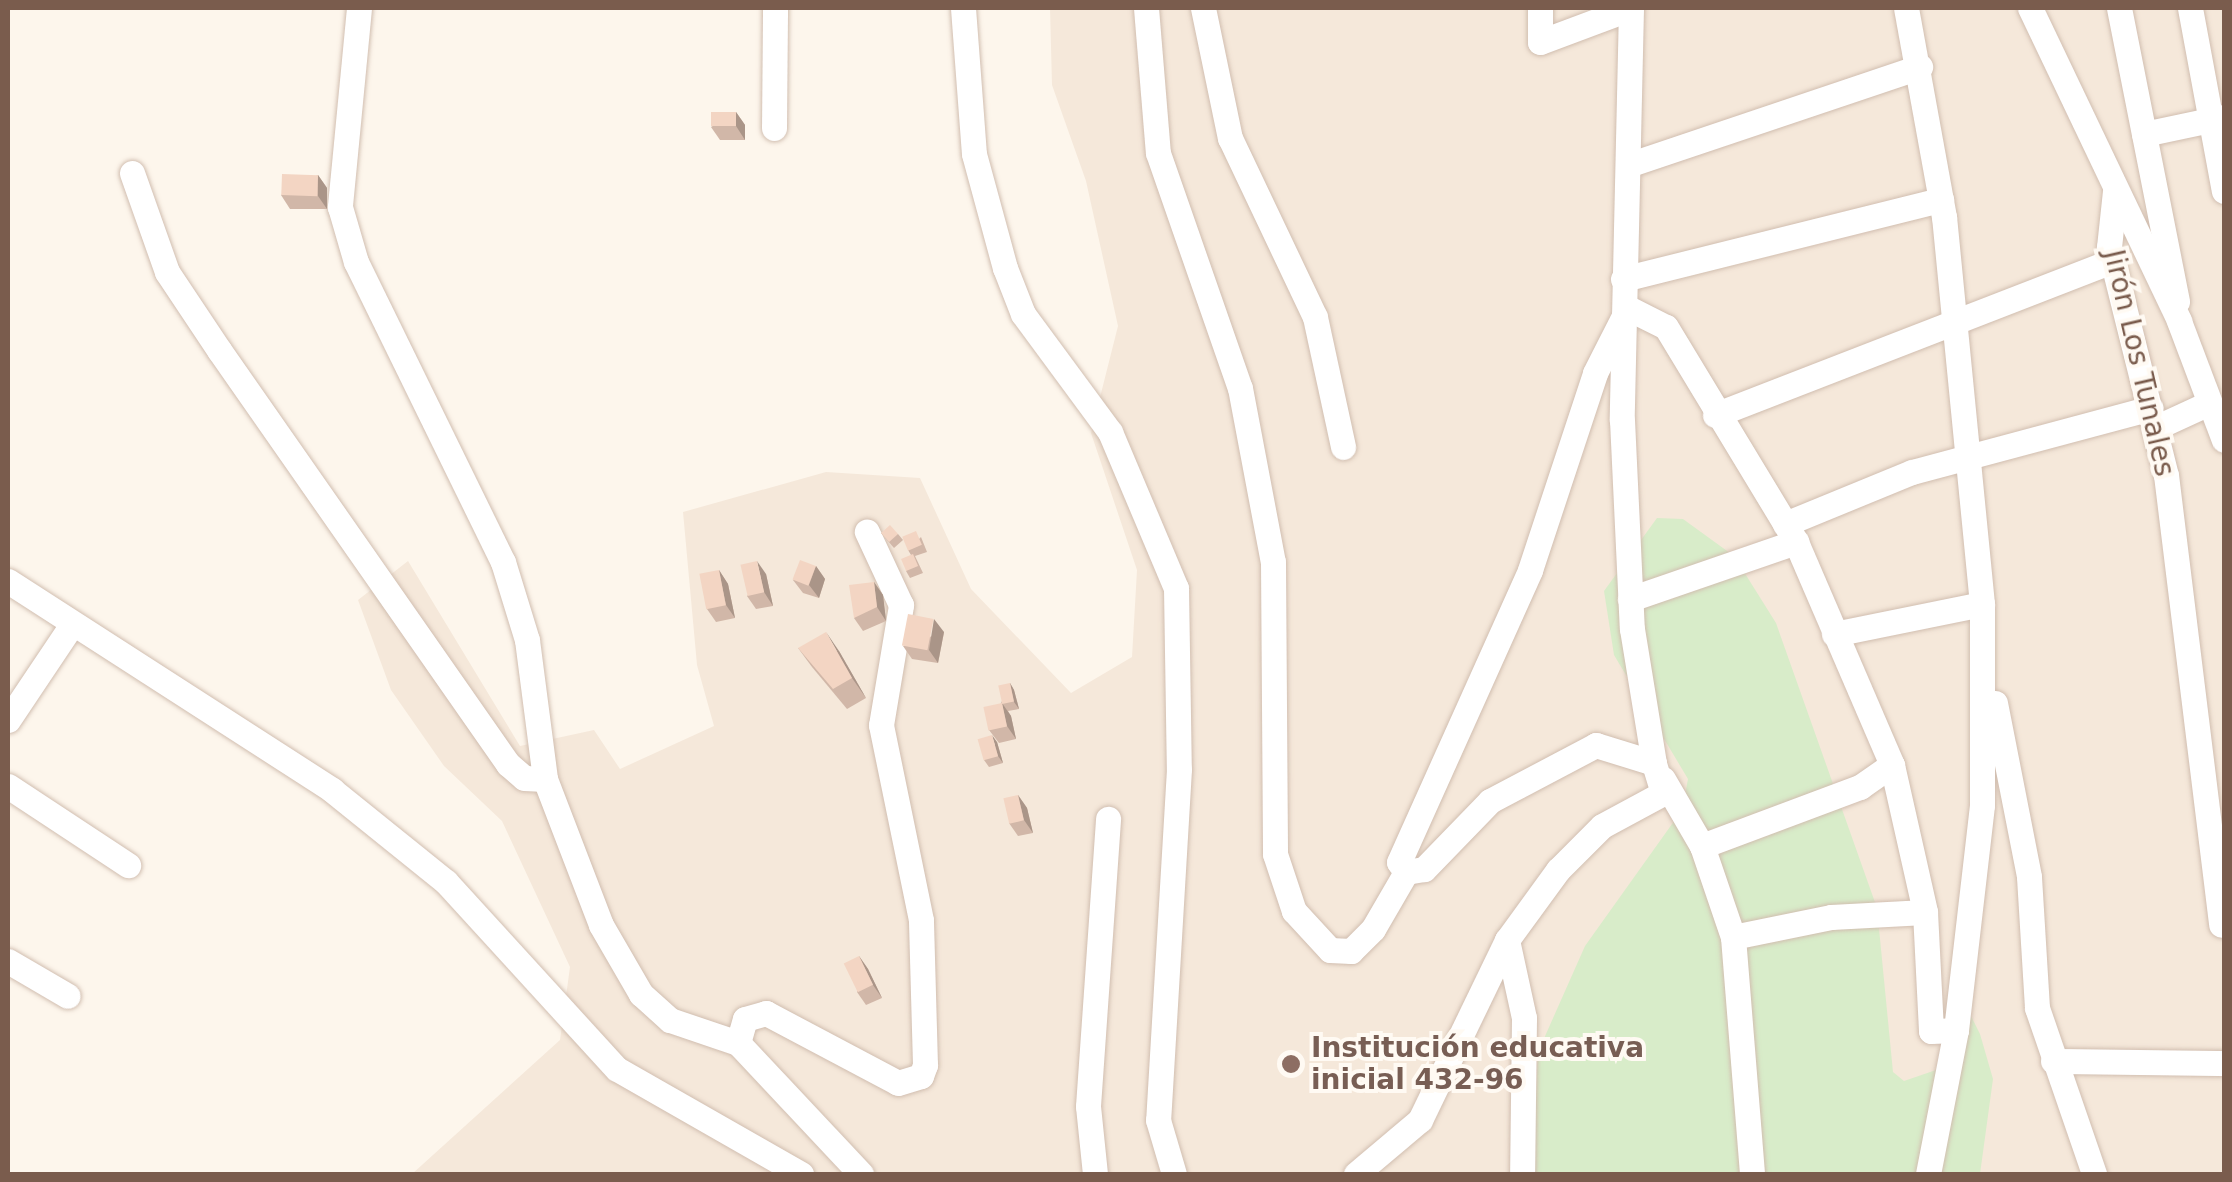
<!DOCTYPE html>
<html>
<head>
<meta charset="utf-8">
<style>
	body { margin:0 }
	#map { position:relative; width:2232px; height:1182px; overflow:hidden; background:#fdf6ec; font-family:"DejaVu Sans",sans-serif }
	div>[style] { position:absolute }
	.residential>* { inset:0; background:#f5e8da }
	.green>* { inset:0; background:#d8ecc9 }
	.roads { filter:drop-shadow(0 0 2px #d1beb0) drop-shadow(0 0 2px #d1beb0) }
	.minor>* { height:25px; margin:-12.5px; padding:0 12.5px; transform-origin:12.5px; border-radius:12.5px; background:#fff }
	.wall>* { inset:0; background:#d1b7a8 }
	.shaded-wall>* { inset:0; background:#aa9588 }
	.building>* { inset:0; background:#f3d5c3; transform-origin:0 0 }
	.dots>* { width:28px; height:28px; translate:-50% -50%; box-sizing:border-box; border:5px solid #fffaf3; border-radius:50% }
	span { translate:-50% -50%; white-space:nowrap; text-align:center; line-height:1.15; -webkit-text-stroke:8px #fffaf3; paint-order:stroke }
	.street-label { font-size:28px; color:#7a5c4d }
	.education-label { font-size:28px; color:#785e54; font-weight:700 }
	.left { translate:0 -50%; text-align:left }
	.frame { position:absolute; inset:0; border:10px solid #7a5c4d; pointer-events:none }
</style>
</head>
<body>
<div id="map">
	<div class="residential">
		<i style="clip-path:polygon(1050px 8px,2224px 8px,2224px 1174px,412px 1174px,560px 1040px,570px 967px,502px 821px,444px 766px,391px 690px,358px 600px,408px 561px,520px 746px,594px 730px,620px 769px,714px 726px,697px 665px,683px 512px,826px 472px,920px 478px,971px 589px,1071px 693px,1132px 657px,1137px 570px,1091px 433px,1118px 326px,1086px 181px,1052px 85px)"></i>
	</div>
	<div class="green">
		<i style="clip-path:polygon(1657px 518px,1683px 519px,1734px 556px,1776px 623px,1877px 908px,1893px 1072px,1904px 1081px,1936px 1070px,1955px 1018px,1971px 1016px,1980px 1034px,1993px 1079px,1980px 1174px,1532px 1174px,1538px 1052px,1585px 946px,1682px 810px,1688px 779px,1614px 655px,1604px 591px)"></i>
	</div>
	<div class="roads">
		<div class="minor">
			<i style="left:359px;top:8px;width:200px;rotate:95.5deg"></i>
			<i style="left:340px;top:207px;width:57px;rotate:73.8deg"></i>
			<i style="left:356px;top:262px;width:334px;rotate:63.9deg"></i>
			<i style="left:503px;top:562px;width:82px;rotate:72.9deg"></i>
			<i style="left:527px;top:640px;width:140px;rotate:82.6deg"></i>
			<i style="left:545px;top:779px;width:156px;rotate:69deg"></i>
			<i style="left:601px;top:925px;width:80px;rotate:59.9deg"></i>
			<i style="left:641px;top:994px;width:39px;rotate:42deg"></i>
			<i style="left:670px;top:1020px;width:72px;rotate:18.7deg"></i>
			<i style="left:738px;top:1043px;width:180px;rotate:46.8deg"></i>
			<i style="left:963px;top:8px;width:146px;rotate:85.7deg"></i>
			<i style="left:974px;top:154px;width:118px;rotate:74.8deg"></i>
			<i style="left:1005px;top:268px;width:49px;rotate:68.6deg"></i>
			<i style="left:1023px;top:314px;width:147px;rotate:53.6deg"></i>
			<i style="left:1110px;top:432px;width:169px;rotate:67.1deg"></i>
			<i style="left:1176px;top:588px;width:181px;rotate:89.1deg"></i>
			<i style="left:1179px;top:769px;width:352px;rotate:93.4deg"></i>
			<i style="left:1158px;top:1120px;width:56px;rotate:73.5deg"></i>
			<i style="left:1146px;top:8px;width:145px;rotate:85.3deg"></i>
			<i style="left:1158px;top:153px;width:249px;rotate:70.8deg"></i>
			<i style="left:1240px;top:388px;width:177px;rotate:79.3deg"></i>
			<i style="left:1273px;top:562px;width:292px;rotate:89.6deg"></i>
			<i style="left:1275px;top:854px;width:60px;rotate:71.6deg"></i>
			<i style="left:1294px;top:911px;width:53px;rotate:47.3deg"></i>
			<i style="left:1330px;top:950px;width:21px;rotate:3deg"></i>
			<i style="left:1351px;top:951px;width:31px;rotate:-45deg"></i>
			<i style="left:1373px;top:929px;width:66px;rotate:-59.9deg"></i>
			<i style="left:1203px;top:8px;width:133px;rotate:78.3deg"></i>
			<i style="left:1230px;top:138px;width:198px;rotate:64.6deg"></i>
			<i style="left:1315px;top:317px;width:133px;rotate:77.8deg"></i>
			<i style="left:1540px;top:8px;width:34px;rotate:90deg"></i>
			<i style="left:1540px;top:42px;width:97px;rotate:-20.5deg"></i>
			<i style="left:1631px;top:8px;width:412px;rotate:91.3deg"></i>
			<i style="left:1622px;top:420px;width:209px;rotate:87.3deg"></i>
			<i style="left:1632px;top:629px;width:136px;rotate:80.7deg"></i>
			<i style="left:2030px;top:8px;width:347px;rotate:64.5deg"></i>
			<i style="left:2179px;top:321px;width:127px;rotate:69.3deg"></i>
			<i style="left:2119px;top:8px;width:299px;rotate:78.8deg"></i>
			<i style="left:2190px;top:8px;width:186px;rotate:79.5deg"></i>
			<i style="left:774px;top:128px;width:120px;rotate:-89.5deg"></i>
			<i style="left:2144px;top:134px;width:82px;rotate:-12deg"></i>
			<i style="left:1634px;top:163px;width:302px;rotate:-18.6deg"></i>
			<i style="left:132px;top:173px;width:105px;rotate:70.5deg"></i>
			<i style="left:167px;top:272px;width:94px;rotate:56.3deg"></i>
			<i style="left:219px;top:350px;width:505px;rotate:55.08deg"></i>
			<i style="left:508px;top:764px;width:21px;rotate:41deg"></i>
			<i style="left:524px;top:778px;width:21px;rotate:3deg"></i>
			<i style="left:2115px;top:191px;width:56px;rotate:96.1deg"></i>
			<i style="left:2109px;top:247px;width:235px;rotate:76deg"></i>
			<i style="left:2166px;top:475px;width:453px;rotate:83deg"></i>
			<i style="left:1623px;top:279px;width:328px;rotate:-14deg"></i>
			<i style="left:1715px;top:415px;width:426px;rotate:-21.2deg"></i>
			<i style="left:2157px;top:427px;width:55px;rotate:-24.7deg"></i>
			<i style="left:1785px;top:524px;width:137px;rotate:-22.3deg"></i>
			<i style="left:1912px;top:472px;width:247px;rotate:-15deg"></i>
			<i style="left:8px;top:581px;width:386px;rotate:32.8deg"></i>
			<i style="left:332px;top:790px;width:146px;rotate:38.9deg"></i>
			<i style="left:446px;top:882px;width:253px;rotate:47.6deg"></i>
			<i style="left:617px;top:1069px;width:212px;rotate:29.7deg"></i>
			<i style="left:1630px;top:599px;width:176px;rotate:-19deg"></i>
			<i style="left:1834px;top:634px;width:151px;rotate:-11.5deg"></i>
			<i style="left:1995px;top:703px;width:177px;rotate:78.9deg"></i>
			<i style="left:2029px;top:877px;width:131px;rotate:86.5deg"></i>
			<i style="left:2037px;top:1008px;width:176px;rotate:71deg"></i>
			<i style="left:8px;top:720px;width:113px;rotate:-56.2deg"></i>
			<i style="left:1663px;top:779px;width:78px;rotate:59.8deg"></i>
			<i style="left:1702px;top:846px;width:96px;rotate:71.2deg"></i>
			<i style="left:1733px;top:937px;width:238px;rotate:85.4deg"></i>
			<i style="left:8px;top:786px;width:144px;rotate:33.4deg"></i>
			<i style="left:1702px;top:846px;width:169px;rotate:-20.5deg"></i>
			<i style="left:1860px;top:787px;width:39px;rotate:-35deg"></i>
			<i style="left:1733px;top:937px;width:100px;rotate:-11.5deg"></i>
			<i style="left:1831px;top:917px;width:94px;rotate:-3deg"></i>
			<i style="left:1507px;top:940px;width:80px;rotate:77.7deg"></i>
			<i style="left:1524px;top:1018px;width:156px;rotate:90.7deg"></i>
			<i style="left:8px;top:961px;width:69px;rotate:30.3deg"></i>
			<i style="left:738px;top:1043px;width:25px;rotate:-74deg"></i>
			<i style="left:745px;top:1019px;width:22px;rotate:-16deg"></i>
			<i style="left:766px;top:1013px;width:149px;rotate:27.9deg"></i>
			<i style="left:898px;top:1083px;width:24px;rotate:-17deg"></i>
			<i style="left:921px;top:1076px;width:12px;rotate:-70deg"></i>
			<i style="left:925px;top:1065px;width:145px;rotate:-91.6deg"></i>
			<i style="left:921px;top:920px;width:199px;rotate:-101.6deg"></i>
			<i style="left:881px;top:725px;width:122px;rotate:-80.5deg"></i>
			<i style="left:901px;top:605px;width:81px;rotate:-115deg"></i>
			<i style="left:2053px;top:1061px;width:171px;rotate:0.7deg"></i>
			<i style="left:1095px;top:1174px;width:68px;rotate:-95.9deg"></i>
			<i style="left:1088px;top:1106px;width:288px;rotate:-86deg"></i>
			<i style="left:1356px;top:1174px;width:84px;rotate:-40.2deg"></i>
			<i style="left:1420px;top:1120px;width:200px;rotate:-64.2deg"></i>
			<i style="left:1507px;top:940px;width:87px;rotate:-53.9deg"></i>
			<i style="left:1558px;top:870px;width:62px;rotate:-45deg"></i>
			<i style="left:1602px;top:826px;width:69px;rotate:-28.4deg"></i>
			<i style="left:1663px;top:793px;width:31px;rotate:-107deg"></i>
			<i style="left:1654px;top:763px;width:61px;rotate:-162.8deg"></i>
			<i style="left:1596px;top:745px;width:120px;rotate:152.2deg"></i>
			<i style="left:1490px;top:801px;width:95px;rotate:134.1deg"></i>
			<i style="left:1424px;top:869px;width:18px;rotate:171deg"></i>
			<i style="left:1406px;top:872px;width:12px;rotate:-125deg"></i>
			<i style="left:1399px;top:862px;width:320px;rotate:-65.8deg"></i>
			<i style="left:1530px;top:570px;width:207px;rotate:-71.7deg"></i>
			<i style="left:1595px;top:373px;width:73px;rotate:-63.1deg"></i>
			<i style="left:1628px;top:308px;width:42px;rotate:26.6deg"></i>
			<i style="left:1666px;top:327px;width:251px;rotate:58.8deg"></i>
			<i style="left:1796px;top:542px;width:243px;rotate:66.7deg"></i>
			<i style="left:1892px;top:765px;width:151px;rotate:77.3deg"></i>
			<i style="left:1925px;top:912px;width:119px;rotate:87.1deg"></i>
			<i style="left:1931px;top:1031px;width:25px;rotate:-2deg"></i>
			<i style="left:1956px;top:1030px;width:226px;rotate:-83.4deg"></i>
			<i style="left:1982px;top:805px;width:201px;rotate:-90deg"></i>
			<i style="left:1982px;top:604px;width:389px;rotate:-95.6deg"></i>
			<i style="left:1944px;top:217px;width:212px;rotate:-100.3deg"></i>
			<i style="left:1928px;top:1174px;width:147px;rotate:-79deg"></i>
		</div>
	</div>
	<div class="wall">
		<i style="clip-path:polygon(736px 112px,745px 125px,745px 140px,720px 140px,711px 127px)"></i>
		<i style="clip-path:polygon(318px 175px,327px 188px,327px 209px,290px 209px,281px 195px)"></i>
		<i style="clip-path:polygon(881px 533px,898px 534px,903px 540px,894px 548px)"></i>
		<i style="clip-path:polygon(921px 537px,927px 552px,915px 556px,923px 573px,910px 578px,906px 571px,911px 555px,908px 550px)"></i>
		<i style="clip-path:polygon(816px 566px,825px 579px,819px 598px,803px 593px,793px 580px)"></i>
		<i style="clip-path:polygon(719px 570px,728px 584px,735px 618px,716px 622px,707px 609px)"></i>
		<i style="clip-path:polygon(766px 574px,773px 606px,756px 609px,747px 596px)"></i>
		<i style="clip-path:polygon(874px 582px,883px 595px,886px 621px,863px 631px,854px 618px)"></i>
		<i style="clip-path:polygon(944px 632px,938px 663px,912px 659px,903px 646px)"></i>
		<i style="clip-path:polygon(798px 648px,839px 651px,866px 698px,847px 709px,812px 667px)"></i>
		<i style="clip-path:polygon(1010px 683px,1014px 690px,1019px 709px,1008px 711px,1011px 716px,1016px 739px,999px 743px,989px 730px)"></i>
		<i style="clip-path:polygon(997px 742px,1003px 763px,989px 767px,984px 760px)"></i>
		<i style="clip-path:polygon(1018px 795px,1027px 808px,1033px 833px,1018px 836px,1009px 823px)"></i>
		<i style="clip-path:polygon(859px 956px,868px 969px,882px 998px,866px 1005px,857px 992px)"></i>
	</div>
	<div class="shaded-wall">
		<i style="clip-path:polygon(736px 112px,745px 125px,745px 140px,736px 126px)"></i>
		<i style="clip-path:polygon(318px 175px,327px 188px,327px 209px,318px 196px)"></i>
		<i style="clip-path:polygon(757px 561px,766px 574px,773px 606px,764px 592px)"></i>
		<i style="clip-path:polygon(816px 566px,825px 579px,819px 598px,809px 585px)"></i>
		<i style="clip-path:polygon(719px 570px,728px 584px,735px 618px,726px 605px)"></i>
		<i style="clip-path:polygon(874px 582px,883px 595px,886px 621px,877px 607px)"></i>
		<i style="clip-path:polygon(934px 619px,944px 632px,938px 663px,929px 650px)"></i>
		<i style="clip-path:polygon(826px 632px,839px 651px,866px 698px,852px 678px)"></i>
		<i style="clip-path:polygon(1010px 683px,1014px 690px,1019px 709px,1014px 702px)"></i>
		<i style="clip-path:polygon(1002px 703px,1011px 716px,1016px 739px,1007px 726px)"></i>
		<i style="clip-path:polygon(992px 735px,997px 742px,1003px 763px,998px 756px)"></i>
		<i style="clip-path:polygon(1018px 795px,1027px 808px,1033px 833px,1024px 820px)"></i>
		<i style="clip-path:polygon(859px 956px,868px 969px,882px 998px,873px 985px)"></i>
	</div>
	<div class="building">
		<i style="left:736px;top:112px;width:14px;height:25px;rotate:90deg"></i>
		<i style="left:282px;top:174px;width:36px;height:21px;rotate:2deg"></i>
		<i style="left:890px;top:525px;width:12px;height:12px;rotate:48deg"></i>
		<i style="left:916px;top:531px;width:15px;height:15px;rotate:67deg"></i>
		<i style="left:913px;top:554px;width:13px;height:13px;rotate:67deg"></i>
		<i style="left:800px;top:560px;width:17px;height:21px;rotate:21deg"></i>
		<i style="left:757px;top:561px;width:32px;height:17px;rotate:77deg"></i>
		<i style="left:719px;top:570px;width:36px;height:20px;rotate:79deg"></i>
		<i style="clip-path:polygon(874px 582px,877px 607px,854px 618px,849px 585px)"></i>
		<i style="left:908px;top:614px;width:26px;height:32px;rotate:11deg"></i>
		<i style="clip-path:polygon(826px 632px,852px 678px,833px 689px,798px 648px)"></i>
		<i style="left:1010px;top:683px;width:19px;height:12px;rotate:78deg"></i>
		<i style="left:1002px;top:703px;width:24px;height:19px;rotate:78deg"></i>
		<i style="left:992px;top:735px;width:22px;height:15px;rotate:74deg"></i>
		<i style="left:1018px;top:795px;width:26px;height:15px;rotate:77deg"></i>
		<i style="left:859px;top:956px;width:32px;height:17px;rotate:64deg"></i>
	</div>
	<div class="dots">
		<i style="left:1291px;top:1064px;background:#8d6e63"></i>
	</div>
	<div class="street-label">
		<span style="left:2139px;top:363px;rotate:77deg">Jirón Los Tunales</span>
	</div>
	<div class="education-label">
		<span class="left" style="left:1311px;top:1064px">Institución educativa<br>inicial 432-96</span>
	</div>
	<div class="frame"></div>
</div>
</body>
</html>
